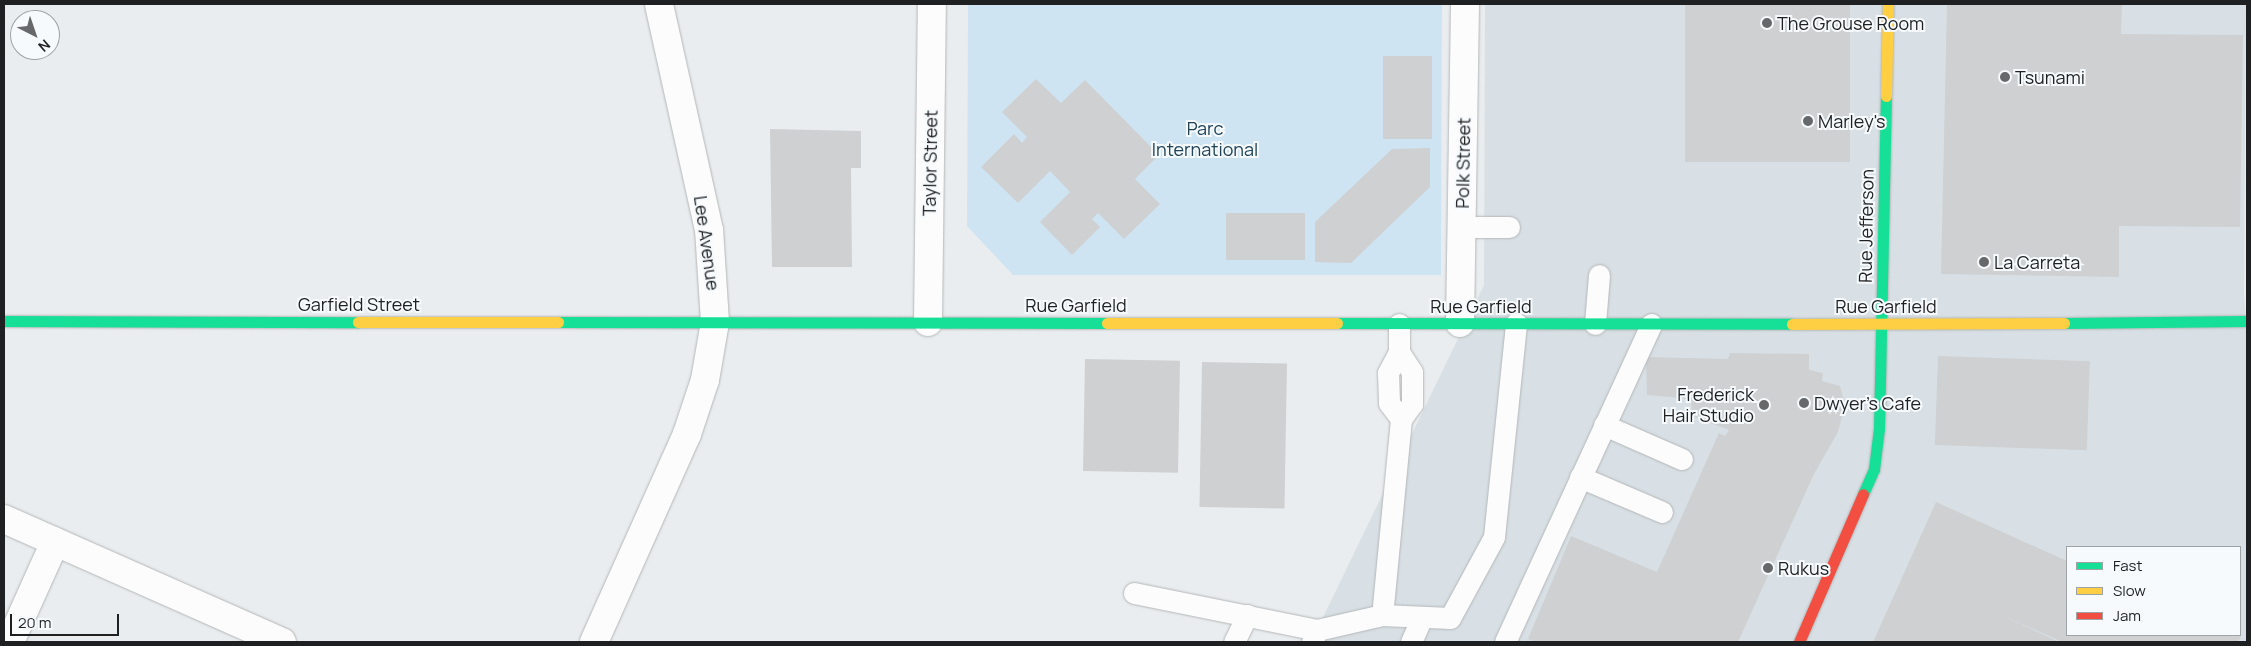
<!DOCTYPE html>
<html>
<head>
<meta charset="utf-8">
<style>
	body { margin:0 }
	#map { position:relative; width:2251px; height:646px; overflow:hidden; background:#eaedef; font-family:Manrope,sans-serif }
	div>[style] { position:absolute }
	.built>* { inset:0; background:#d8e0e5 }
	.green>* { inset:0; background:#cfe4f3 }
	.building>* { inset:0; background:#ced0d2; transform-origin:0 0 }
	.roads { filter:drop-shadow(0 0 1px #b4b6b7) drop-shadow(0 0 1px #b4b6b7) }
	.lane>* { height:21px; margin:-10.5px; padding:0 10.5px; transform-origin:10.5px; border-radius:10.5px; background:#fcfcfd }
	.street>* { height:28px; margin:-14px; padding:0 14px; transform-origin:14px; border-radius:14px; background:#fcfcfd }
	.fast>* { height:11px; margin:-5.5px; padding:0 5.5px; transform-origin:5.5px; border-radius:5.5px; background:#16e098 }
	.slow>* { height:11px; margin:-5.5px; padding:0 5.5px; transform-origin:5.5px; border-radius:5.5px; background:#ffcf43 }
	.jam>* { height:11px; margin:-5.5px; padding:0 5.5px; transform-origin:5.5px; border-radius:5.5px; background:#f24e42 }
	.dots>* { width:14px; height:14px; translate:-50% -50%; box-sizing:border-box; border:2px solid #f6fafd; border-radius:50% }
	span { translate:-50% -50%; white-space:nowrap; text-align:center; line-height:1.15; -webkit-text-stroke:4px #f6fafd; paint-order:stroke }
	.poi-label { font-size:18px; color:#1f2021 }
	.left { translate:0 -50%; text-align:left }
	.right { translate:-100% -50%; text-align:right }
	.park-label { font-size:18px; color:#20435a }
	.street-label { font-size:18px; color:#1f2021 }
	.frame { position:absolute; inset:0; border:5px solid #1f2021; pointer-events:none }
	.legend { position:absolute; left:2066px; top:546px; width:175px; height:90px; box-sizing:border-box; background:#f6fafd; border:1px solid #a0a3a5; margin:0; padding:6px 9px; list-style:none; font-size:15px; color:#1f2021 }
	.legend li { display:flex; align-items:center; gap:10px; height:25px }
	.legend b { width:25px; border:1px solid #a0a3a5 }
	.north { position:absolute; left:10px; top:10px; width:50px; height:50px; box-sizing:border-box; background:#f6fafd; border:1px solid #a0a3a5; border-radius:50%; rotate:139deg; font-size:14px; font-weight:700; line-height:20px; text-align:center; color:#1f2021 }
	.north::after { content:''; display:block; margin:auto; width:18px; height:22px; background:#666869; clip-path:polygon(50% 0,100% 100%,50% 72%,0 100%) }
	.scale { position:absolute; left:10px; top:614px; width:109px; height:22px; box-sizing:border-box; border:2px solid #1f2021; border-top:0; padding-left:6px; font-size:15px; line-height:18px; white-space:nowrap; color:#1f2021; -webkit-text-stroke:4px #f6fafd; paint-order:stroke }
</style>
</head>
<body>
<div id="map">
	<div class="built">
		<i style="clip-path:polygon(evenodd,1485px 4px,2246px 4px,2244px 296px,2247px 327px,2247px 642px,1311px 642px,1484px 285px,1485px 4px,2067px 547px,2240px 547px,2240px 635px,2067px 635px,2067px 547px)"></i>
	</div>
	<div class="green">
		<i style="clip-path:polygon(968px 4px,1442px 4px,1441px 275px,1013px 275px,967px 226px)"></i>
	</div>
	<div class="building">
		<i style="left:1685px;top:4px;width:165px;height:158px"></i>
		<i style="clip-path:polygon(1947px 4px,2122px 4px,2121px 34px,2243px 35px,2240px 227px,2119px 226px,2119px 277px,1941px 274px)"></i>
		<i style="left:1383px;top:56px;width:49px;height:83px"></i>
		<i style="clip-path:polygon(1036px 79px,1061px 103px,1085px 80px,1159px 155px,1135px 179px,1160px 204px,1124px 239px,1098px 213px,1092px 219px,1100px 227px,1072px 255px,1040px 222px,1070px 192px,1050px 171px,1018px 203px,981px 167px,1014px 134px,1022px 143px,1027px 137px,1002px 112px)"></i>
		<i style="clip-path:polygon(770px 129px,861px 131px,861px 168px,851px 168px,852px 267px,772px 267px)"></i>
		<i style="clip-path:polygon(1430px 148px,1430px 187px,1351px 263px,1315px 262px,1315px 222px,1392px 149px)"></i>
		<i style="left:1226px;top:213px;width:79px;height:47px"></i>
		<i style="clip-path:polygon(1730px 353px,1809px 354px,1809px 370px,1823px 373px,1822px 381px,1840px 386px,1845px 405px,1838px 432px,1814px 474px,1738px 642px,1535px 642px,1528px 639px,1571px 536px,1657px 572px,1719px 433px,1725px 436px,1729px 430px,1692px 416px,1691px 399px,1647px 395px,1646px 357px,1728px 359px)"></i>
		<i style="left:1938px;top:356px;width:152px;height:89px;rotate:2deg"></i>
		<i style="left:1085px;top:359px;width:95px;height:112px;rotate:1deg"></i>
		<i style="left:1202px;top:362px;width:85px;height:145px;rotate:1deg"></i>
		<i style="clip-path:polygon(1936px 502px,2067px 561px,2067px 635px,2237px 635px,2241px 636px,2238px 642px,2062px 642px,1995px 612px,2059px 642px,1873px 642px)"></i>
	</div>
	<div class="roads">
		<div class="lane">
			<i style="left:1461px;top:227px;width:48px"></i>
			<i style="left:1399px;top:324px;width:28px;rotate:90deg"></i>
			<i style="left:1399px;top:352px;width:24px;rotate:118deg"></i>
			<i style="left:1388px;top:373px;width:30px;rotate:88deg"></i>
			<i style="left:1389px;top:403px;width:20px;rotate:53deg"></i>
			<i style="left:1401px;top:419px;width:19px;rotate:-54deg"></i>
			<i style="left:1412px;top:404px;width:32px;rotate:-90deg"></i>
			<i style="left:1412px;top:372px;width:24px;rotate:-123deg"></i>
			<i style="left:1595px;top:324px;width:49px;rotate:-85.3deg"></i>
			<i style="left:1401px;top:419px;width:197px;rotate:95.5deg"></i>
			<i style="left:1382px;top:615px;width:68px;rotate:2.5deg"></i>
			<i style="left:1450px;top:618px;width:92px;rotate:-61.5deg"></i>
			<i style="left:1494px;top:537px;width:215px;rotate:-84.1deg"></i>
			<i style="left:1604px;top:425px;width:85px;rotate:23.6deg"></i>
			<i style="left:1580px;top:477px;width:89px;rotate:23.1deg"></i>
			<i style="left:1134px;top:593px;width:187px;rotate:11.4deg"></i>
			<i style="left:1234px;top:642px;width:30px;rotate:-64deg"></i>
			<i style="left:1312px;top:642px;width:13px;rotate:-67deg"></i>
			<i style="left:1317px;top:630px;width:67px;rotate:-13deg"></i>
			<i style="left:1411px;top:642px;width:27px;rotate:-66deg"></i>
			<i style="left:1505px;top:642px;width:350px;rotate:-65.3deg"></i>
		</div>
		<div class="street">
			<i style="left:928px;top:322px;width:318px;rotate:-89.3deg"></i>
			<i style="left:1460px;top:323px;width:319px;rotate:-89.1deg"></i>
			<i style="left:4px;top:519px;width:304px;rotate:23.9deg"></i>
			<i style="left:10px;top:642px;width:110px;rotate:-65.8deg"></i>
			<i style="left:594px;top:642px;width:228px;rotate:-65.9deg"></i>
			<i style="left:687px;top:434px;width:57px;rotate:-71.6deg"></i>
			<i style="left:705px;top:380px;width:59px;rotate:-80.2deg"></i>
			<i style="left:715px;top:322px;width:92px;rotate:-93.7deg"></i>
			<i style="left:709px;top:230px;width:231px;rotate:-102.5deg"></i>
		</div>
		<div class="fast">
			<i style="left:4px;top:321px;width:354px;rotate:0.2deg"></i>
			<i style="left:558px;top:322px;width:549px;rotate:0.1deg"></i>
			<i style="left:1337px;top:323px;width:455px;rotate:0.1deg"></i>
			<i style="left:2064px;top:323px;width:183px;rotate:-0.6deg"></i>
			<i style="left:1863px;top:494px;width:27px;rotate:-66deg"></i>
			<i style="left:1874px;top:469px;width:41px;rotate:-83deg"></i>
			<i style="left:1879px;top:428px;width:332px;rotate:-88.8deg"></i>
		</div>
		<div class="slow">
			<i style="left:1886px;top:96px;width:92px;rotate:-88.8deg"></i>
			<i style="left:358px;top:322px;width:200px"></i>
			<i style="left:1107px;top:323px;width:230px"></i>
			<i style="left:1792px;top:324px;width:272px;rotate:-0.2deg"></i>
		</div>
		<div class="jam">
			<i style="left:1799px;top:642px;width:161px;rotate:-66.6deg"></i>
		</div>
	</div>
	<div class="dots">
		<i style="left:1767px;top:23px;background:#666869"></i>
		<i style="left:2005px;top:77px;background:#666869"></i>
		<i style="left:1808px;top:121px;background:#666869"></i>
		<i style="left:1984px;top:262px;background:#666869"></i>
		<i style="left:1804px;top:403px;background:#666869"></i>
		<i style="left:1764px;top:405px;background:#666869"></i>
		<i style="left:1768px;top:568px;background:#666869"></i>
	</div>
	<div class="poi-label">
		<span class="left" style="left:1777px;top:23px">The Grouse Room</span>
		<span class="left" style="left:2015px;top:77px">Tsunami</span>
		<span class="left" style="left:1818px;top:121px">Marley's</span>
		<span class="left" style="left:1994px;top:262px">La Carreta</span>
		<span class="right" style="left:1754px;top:405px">Frederick<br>Hair Studio</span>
		<span class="left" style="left:1814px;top:403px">Dwyer's Cafe</span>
		<span class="left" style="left:1778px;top:568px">Rukus</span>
	</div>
	<div class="park-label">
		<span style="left:1205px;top:139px">Parc<br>International</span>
	</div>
	<div class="street-label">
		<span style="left:930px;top:163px;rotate:-89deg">Taylor Street</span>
		<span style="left:1463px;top:163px;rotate:-89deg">Polk Street</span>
		<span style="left:1866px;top:226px;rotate:-89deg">Rue Jefferson</span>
		<span style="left:707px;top:243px;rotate:82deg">Lee Avenue</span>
		<span style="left:359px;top:304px">Garfield Street</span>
		<span style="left:1076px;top:305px">Rue Garfield</span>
		<span style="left:1481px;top:306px">Rue Garfield</span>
		<span style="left:1886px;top:306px">Rue Garfield</span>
	</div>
	<div class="frame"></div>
	<ul class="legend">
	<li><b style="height:6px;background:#16e098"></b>Fast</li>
	<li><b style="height:6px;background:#ffcf43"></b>Slow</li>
	<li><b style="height:6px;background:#f24e42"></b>Jam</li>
	</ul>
	<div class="north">N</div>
	<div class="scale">20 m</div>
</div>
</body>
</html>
